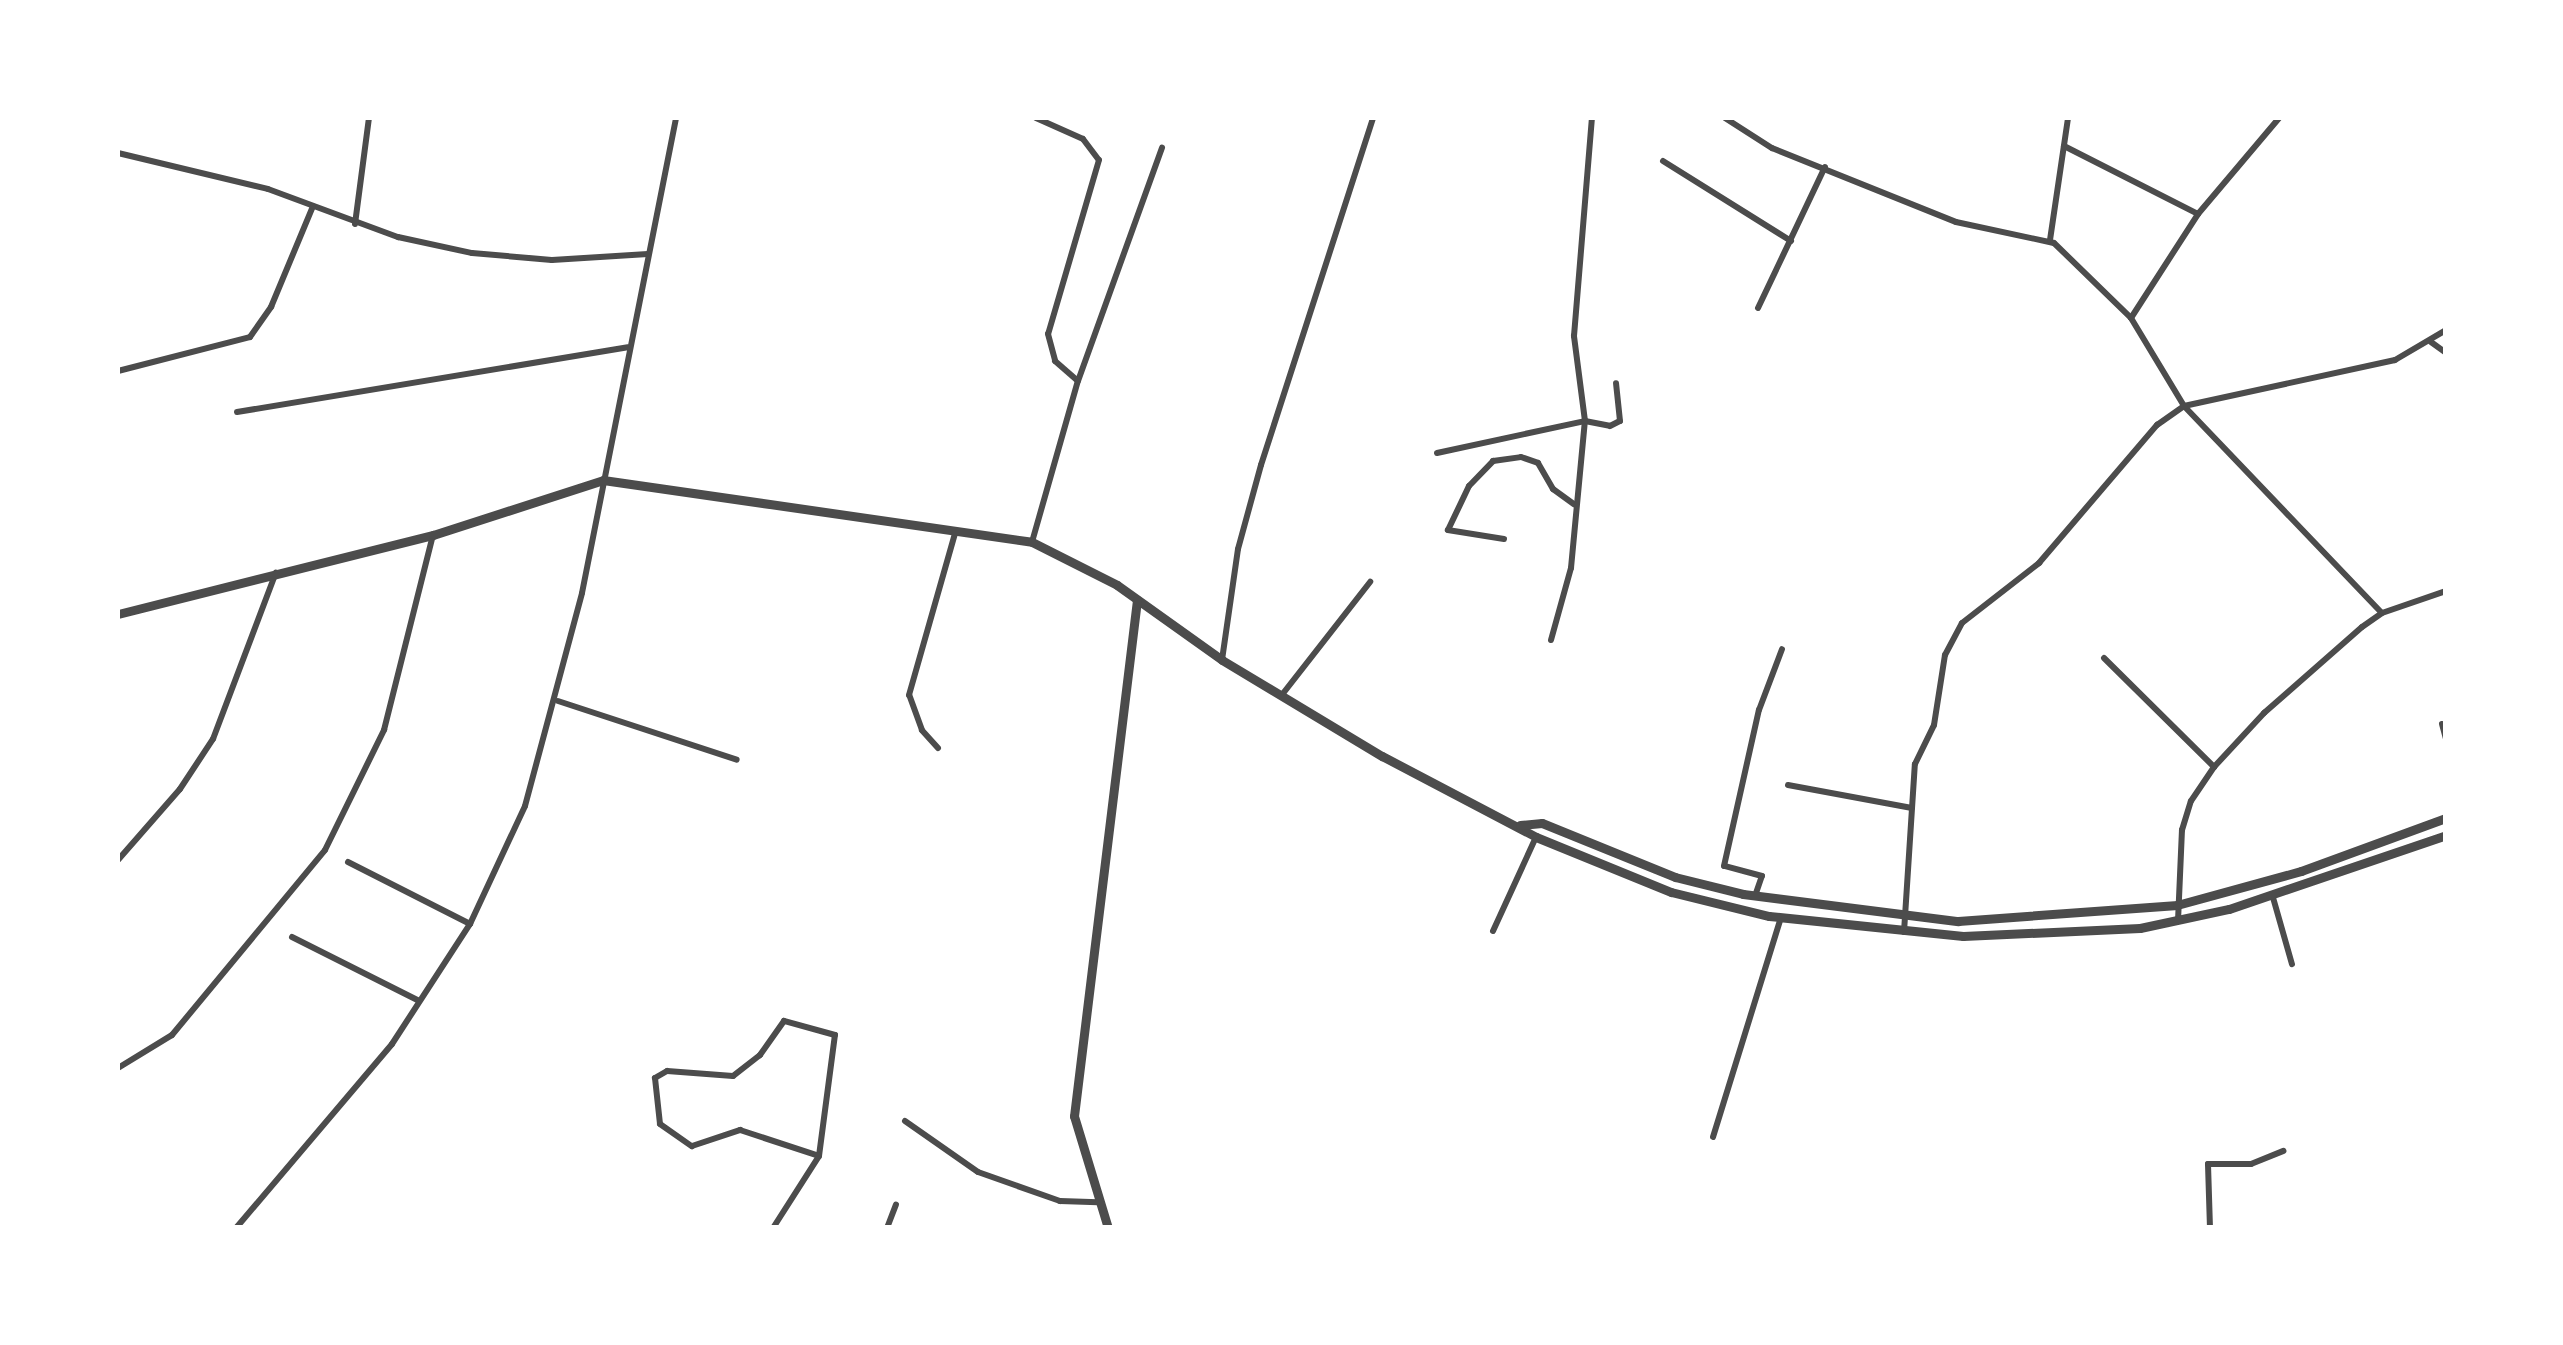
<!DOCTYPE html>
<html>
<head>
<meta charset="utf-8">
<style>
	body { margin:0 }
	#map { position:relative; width:2563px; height:1345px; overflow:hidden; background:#fff; font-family:"DM Sans",sans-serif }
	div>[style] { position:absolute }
	.minor>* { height:6px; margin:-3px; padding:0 3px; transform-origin:3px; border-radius:3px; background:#4c4c4c }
	.tertiary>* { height:9px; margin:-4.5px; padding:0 4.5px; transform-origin:4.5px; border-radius:4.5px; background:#4c4c4c }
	span { translate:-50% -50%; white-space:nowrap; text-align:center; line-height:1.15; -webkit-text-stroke:9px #fff; paint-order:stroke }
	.frame { position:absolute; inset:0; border:120px solid #fff; pointer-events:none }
</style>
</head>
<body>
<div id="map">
	<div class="minor">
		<i style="left:1036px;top:118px;width:51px;rotate:24.1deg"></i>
		<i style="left:1083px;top:139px;width:26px;rotate:53deg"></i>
		<i style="left:1099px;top:160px;width:181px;rotate:106.3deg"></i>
		<i style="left:1048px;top:334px;width:28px;rotate:75deg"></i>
		<i style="left:1055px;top:361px;width:30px;rotate:41deg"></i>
		<i style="left:1725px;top:118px;width:56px;rotate:32.6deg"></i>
		<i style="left:1772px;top:148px;width:198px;rotate:21.9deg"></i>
		<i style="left:1956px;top:222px;width:100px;rotate:12.1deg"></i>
		<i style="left:2054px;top:243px;width:107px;rotate:44.2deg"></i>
		<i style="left:2131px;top:318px;width:103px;rotate:58.9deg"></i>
		<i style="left:2184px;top:406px;width:286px;rotate:46.3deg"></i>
		<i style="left:2064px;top:146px;width:150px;rotate:26.9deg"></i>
		<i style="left:118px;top:153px;width:154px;rotate:13.5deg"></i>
		<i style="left:268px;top:189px;width:139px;rotate:20.3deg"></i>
		<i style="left:398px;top:237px;width:76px;rotate:12.2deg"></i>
		<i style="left:472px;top:253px;width:80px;rotate:5deg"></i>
		<i style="left:552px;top:260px;width:96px;rotate:-3.6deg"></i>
		<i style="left:1663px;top:161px;width:151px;rotate:32deg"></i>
		<i style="left:355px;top:224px;width:107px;rotate:-82.5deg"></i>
		<i style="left:2050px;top:240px;width:123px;rotate:-81.6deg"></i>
		<i style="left:1758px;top:308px;width:156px;rotate:-64.6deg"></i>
		<i style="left:2131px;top:318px;width:124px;rotate:-57.2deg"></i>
		<i style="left:2198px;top:214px;width:126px;rotate:-49.8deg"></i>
		<i style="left:2431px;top:342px;width:19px;rotate:36deg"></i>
		<i style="left:118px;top:371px;width:136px;rotate:-14.4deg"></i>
		<i style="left:250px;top:337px;width:37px;rotate:-55deg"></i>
		<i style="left:271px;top:307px;width:109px;rotate:-67.4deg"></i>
		<i style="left:237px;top:412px;width:396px;rotate:-9.4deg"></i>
		<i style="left:1437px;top:453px;width:151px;rotate:-12.2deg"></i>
		<i style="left:1585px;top:421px;width:25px;rotate:11deg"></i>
		<i style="left:1610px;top:426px;width:11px;rotate:-27deg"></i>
		<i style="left:1620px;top:421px;width:38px;rotate:-96deg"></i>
		<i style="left:1504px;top:539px;width:57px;rotate:-170.9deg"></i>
		<i style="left:1448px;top:530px;width:49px;rotate:-64.5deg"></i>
		<i style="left:1469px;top:486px;width:35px;rotate:-46deg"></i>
		<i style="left:1493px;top:461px;width:28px;rotate:-8deg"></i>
		<i style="left:1521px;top:457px;width:18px;rotate:19deg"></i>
		<i style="left:1538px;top:463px;width:30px;rotate:60deg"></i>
		<i style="left:1553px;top:489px;width:26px;rotate:36deg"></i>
		<i style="left:1032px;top:542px;width:167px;rotate:-74.1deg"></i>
		<i style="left:1078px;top:381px;width:248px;rotate:-70.2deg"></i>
		<i style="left:1551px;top:640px;width:75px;rotate:-74.5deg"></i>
		<i style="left:1571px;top:568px;width:148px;rotate:-84.6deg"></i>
		<i style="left:1585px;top:421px;width:86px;rotate:-97.4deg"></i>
		<i style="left:1574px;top:336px;width:219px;rotate:-85.3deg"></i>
		<i style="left:2104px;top:658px;width:155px;rotate:44.7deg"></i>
		<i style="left:1222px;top:660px;width:112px;rotate:-81.8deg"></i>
		<i style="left:1238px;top:549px;width:87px;rotate:-74.7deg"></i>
		<i style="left:1261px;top:465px;width:365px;rotate:-72.1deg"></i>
		<i style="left:1281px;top:696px;width:145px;rotate:-52deg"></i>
		<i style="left:558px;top:701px;width:188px;rotate:18.2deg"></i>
		<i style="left:2442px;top:724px;width:16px;rotate:75deg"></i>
		<i style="left:938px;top:748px;width:24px;rotate:-132deg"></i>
		<i style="left:922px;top:730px;width:37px;rotate:-110deg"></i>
		<i style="left:909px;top:695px;width:168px;rotate:-74.1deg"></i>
		<i style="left:1788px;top:785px;width:126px;rotate:10.5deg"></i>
		<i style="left:118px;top:860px;width:94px;rotate:-48.9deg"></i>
		<i style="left:180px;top:789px;width:60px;rotate:-56.6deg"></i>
		<i style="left:213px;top:739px;width:178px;rotate:-69.3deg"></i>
		<i style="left:348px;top:862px;width:137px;rotate:26.9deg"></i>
		<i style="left:2272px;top:894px;width:73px;rotate:74.1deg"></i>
		<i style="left:1755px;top:896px;width:21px;rotate:-71deg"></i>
		<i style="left:1762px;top:876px;width:39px;rotate:-165deg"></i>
		<i style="left:1724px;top:866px;width:160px;rotate:-77.4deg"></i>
		<i style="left:1759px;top:710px;width:65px;rotate:-69.3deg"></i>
		<i style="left:2178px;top:921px;width:91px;rotate:-87.5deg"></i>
		<i style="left:2182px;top:830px;width:30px;rotate:-73deg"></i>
		<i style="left:2191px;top:801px;width:41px;rotate:-55.9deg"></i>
		<i style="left:2214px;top:767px;width:74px;rotate:-47.2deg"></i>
		<i style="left:2264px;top:713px;width:130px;rotate:-41.3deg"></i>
		<i style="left:2362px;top:627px;width:24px;rotate:-35deg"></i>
		<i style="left:2382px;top:613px;width:68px;rotate:-19deg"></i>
		<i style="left:1493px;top:931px;width:103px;rotate:-65.4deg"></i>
		<i style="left:1904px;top:932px;width:168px;rotate:-86.3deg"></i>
		<i style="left:1915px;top:764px;width:43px;rotate:-64deg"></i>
		<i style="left:1934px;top:725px;width:71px;rotate:-81.1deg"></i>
		<i style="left:1945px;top:655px;width:36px;rotate:-62deg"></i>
		<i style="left:1962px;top:623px;width:98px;rotate:-37.9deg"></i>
		<i style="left:2039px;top:563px;width:182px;rotate:-49.5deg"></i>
		<i style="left:2157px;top:425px;width:33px;rotate:-35deg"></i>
		<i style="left:2184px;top:406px;width:216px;rotate:-12.3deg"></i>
		<i style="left:2395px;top:360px;width:59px;rotate:-30.5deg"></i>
		<i style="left:292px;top:937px;width:142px;rotate:26.7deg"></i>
		<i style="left:118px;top:1068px;width:63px;rotate:-31.4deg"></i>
		<i style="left:172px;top:1035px;width:240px;rotate:-50.4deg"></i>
		<i style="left:325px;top:850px;width:134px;rotate:-63.8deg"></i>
		<i style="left:384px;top:730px;width:201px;rotate:-75.9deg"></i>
		<i style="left:905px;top:1121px;width:89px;rotate:34.9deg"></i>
		<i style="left:978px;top:1172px;width:87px;rotate:19.5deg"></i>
		<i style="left:1060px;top:1201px;width:38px;rotate:2deg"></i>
		<i style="left:1713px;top:1137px;width:229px;rotate:-72.8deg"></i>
		<i style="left:236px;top:1228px;width:241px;rotate:-49.7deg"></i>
		<i style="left:392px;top:1044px;width:143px;rotate:-57deg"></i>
		<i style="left:470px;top:924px;width:130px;rotate:-65deg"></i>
		<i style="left:525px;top:806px;width:220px;rotate:-75deg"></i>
		<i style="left:582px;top:593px;width:484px;rotate:-78.8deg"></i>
		<i style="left:773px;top:1228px;width:85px;rotate:-57.4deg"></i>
		<i style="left:819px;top:1156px;width:122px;rotate:-82.5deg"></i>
		<i style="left:835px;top:1035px;width:53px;rotate:-164.6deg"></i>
		<i style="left:784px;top:1021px;width:42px;rotate:125.2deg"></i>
		<i style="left:760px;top:1055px;width:34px;rotate:142deg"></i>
		<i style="left:733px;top:1076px;width:66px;rotate:-175.7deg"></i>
		<i style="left:667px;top:1071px;width:14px;rotate:150deg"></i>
		<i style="left:655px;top:1078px;width:46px;rotate:83.8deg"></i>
		<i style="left:660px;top:1124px;width:39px;rotate:35deg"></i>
		<i style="left:692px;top:1146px;width:51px;rotate:-18.4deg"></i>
		<i style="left:740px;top:1130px;width:83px;rotate:18.2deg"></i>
		<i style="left:887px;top:1228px;width:25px;rotate:-69deg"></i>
		<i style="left:2210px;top:1228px;width:64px;rotate:-91.8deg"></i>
		<i style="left:2208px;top:1164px;width:43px"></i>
		<i style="left:2251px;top:1164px;width:35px;rotate:-22deg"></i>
	</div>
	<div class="tertiary">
		<i style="left:118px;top:614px;width:325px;rotate:-14.1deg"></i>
		<i style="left:433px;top:535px;width:179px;rotate:-17.9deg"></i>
		<i style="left:603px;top:480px;width:433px;rotate:8.2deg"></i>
		<i style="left:1032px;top:542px;width:95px;rotate:26.8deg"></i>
		<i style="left:1117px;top:585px;width:129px;rotate:35.5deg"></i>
		<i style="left:1222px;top:660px;width:187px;rotate:31deg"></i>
		<i style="left:1382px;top:756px;width:174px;rotate:27.7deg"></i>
		<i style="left:1536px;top:837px;width:146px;rotate:22.2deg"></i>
		<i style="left:1671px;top:892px;width:101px;rotate:13.8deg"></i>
		<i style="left:1769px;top:916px;width:195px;rotate:5.9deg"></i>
		<i style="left:1963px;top:936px;width:177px;rotate:-2.6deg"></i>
		<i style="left:2140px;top:928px;width:91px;rotate:-12.1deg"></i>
		<i style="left:2229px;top:909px;width:229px;rotate:-18.8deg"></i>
		<i style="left:1520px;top:825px;width:22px;rotate:-5deg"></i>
		<i style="left:1542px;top:823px;width:144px;rotate:22.1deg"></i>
		<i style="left:1675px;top:877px;width:70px;rotate:14deg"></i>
		<i style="left:1743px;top:894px;width:217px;rotate:7.2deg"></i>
		<i style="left:1958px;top:921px;width:220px;rotate:-4.2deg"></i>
		<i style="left:2177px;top:905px;width:129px;rotate:-15.3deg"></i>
		<i style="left:2301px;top:871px;width:154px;rotate:-20.1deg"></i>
		<i style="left:1108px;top:1228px;width:117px;rotate:-106.9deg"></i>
		<i style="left:1074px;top:1116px;width:520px;rotate:-83.04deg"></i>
	</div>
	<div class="frame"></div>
</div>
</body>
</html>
